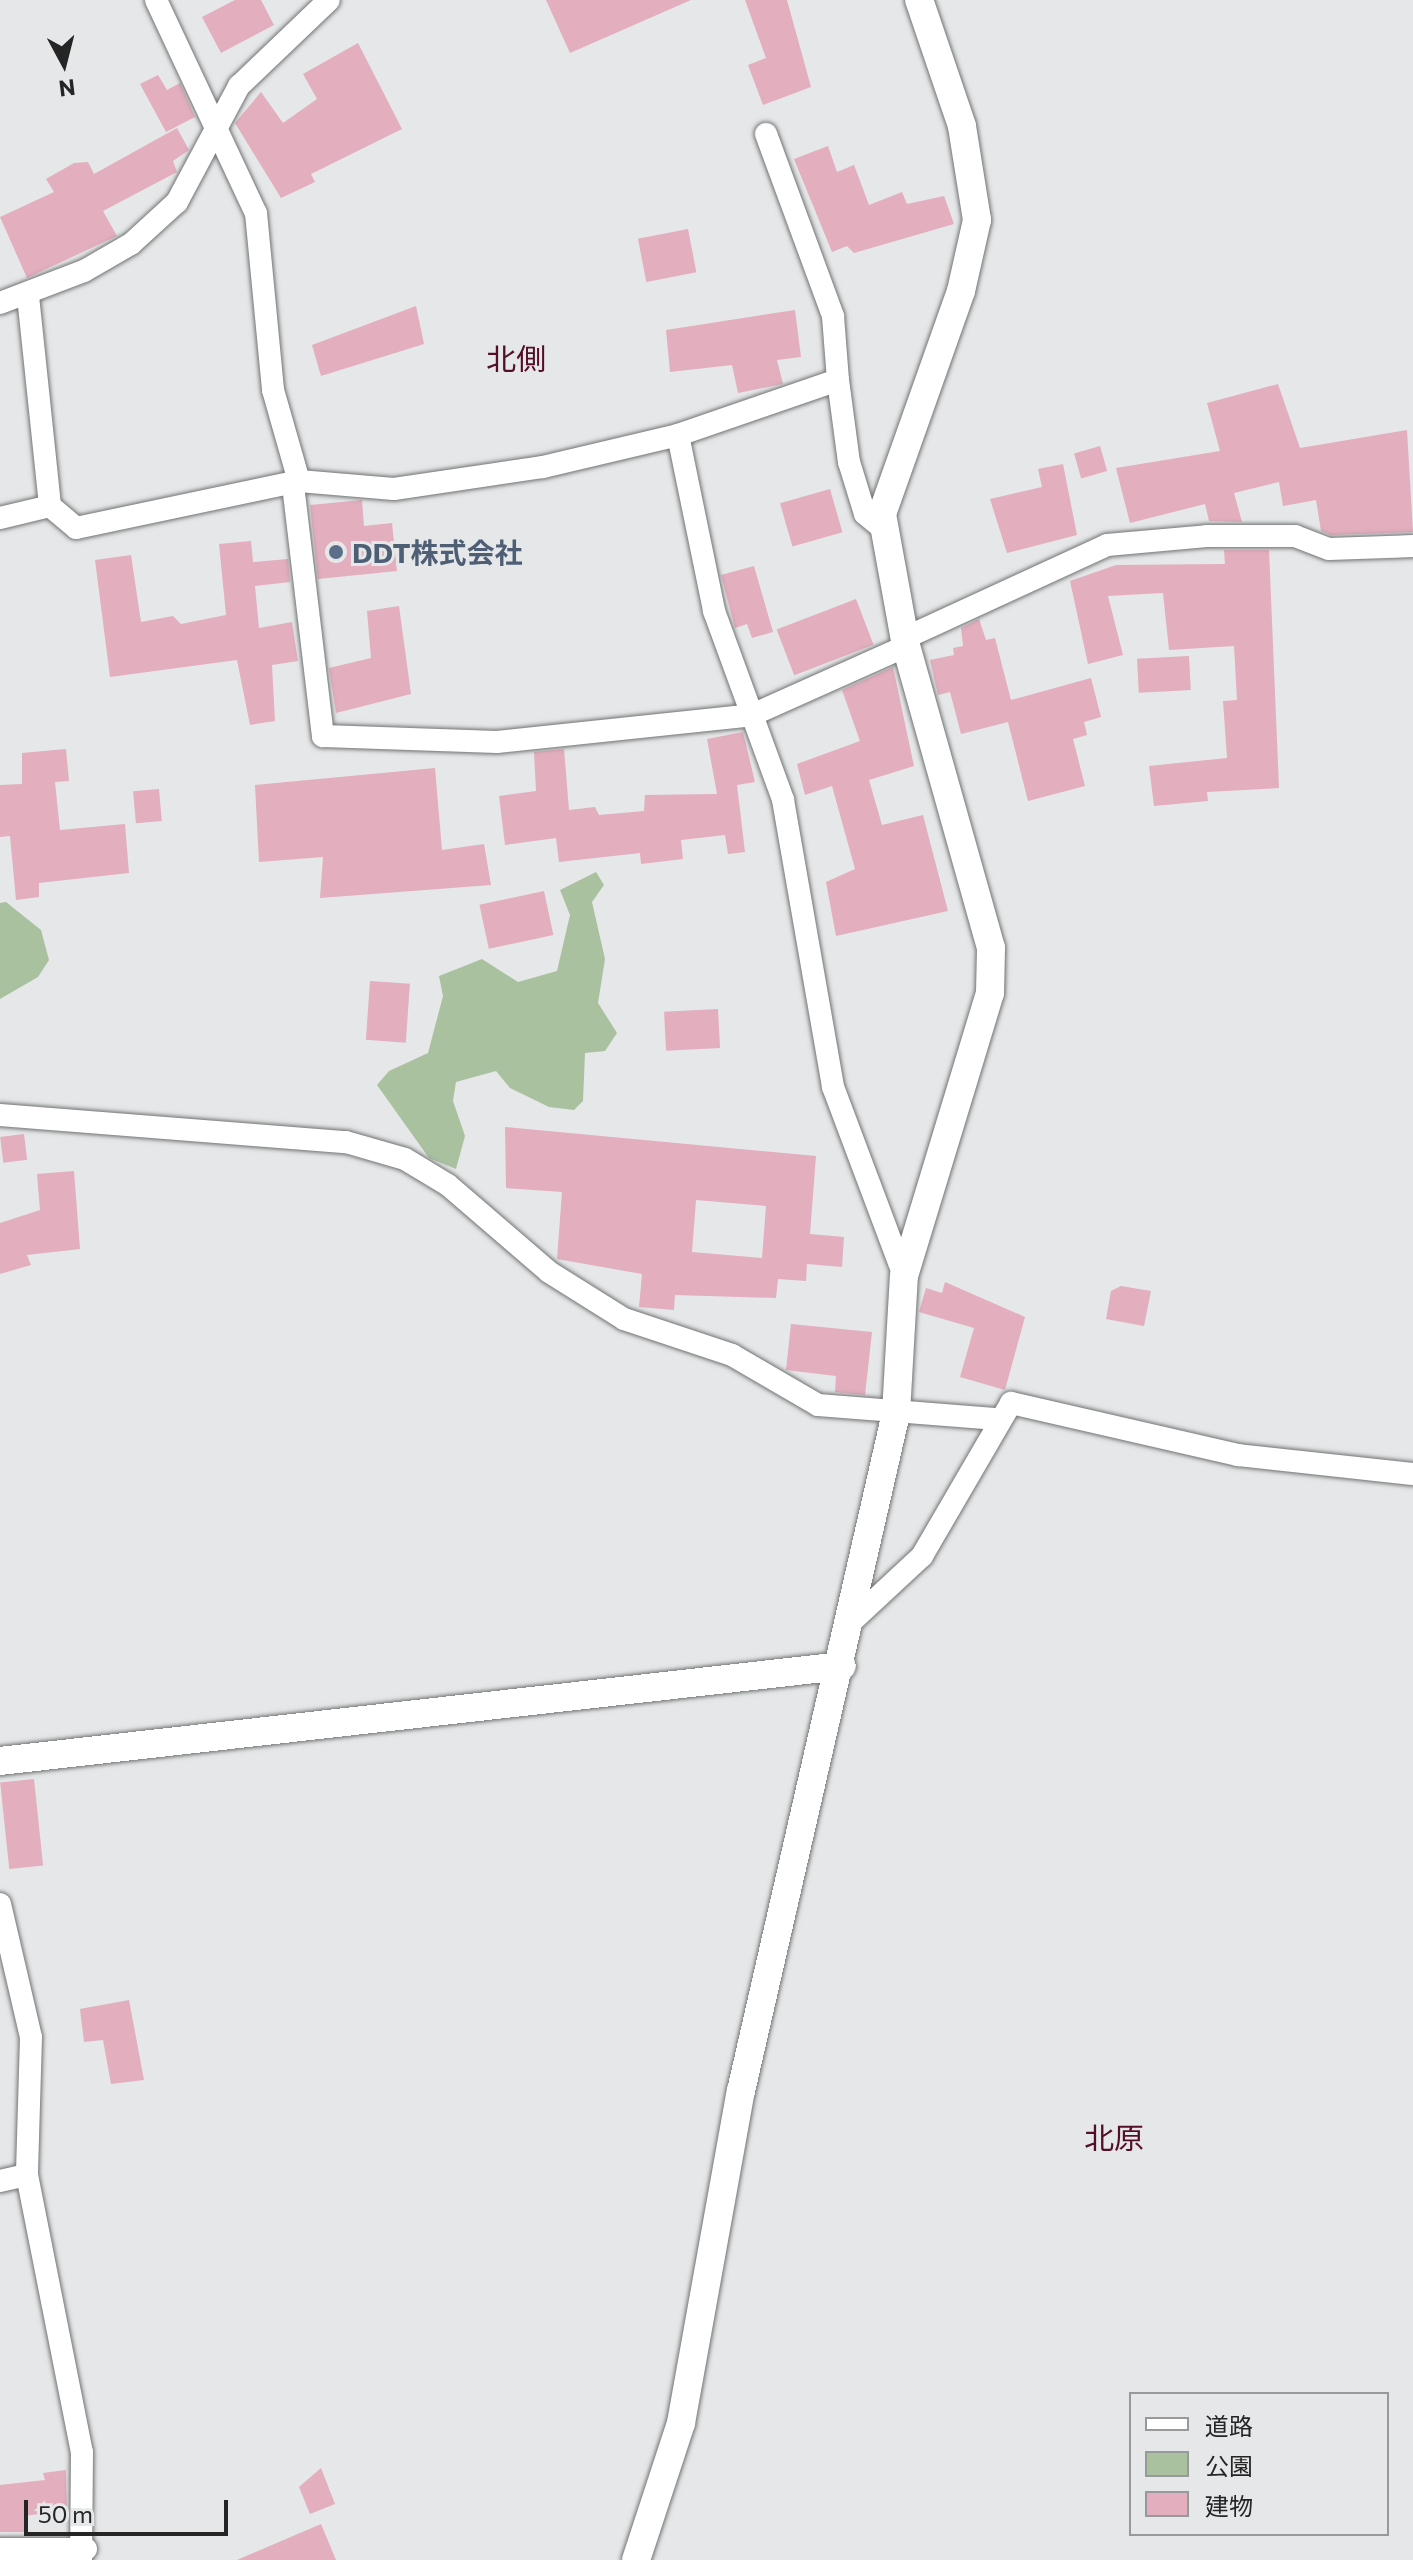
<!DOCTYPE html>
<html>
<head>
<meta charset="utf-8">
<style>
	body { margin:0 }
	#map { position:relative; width:1413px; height:2560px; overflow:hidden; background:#e5e7e8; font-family:Commissioner,"Noto Sans JP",sans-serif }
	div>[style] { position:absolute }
	.green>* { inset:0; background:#aac1a0 }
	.building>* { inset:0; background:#e3aebe; transform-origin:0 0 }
	.roads { filter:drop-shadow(0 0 2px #727374) drop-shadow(0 0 2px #727374) }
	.minor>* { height:22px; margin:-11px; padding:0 11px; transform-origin:11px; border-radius:11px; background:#fff }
	.tertiary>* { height:28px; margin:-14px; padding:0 14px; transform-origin:14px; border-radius:14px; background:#fff }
	.dots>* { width:22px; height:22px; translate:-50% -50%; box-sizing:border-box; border:4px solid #e5e7e8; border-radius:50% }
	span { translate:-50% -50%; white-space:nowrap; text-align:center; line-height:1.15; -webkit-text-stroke:6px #e5e7e8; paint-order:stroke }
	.service-label { font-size:28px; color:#4e5e75; font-weight:700 }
	.left { translate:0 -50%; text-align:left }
	.neighbourhood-label { font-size:30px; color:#530f27 }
	.legend { position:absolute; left:1129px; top:2392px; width:260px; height:144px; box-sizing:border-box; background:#e5e7e8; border:2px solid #98999a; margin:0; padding:10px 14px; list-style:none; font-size:24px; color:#252526 }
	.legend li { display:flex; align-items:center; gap:16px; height:40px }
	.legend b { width:40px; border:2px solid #98999a }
	.north { position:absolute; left:24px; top:24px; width:80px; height:80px; -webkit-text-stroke:6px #e5e7e8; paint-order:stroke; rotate:173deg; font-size:22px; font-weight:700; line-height:32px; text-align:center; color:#252526 }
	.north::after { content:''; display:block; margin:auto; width:28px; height:36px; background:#252526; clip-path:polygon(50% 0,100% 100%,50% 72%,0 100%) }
	.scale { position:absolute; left:24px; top:2500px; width:204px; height:36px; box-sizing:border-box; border:4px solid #252526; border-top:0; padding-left:10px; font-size:24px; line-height:28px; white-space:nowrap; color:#252526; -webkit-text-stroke:6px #e5e7e8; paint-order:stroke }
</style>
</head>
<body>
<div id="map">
	<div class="green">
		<i style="clip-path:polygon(596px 872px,604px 885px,592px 902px,605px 959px,598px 1003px,617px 1033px,605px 1051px,585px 1053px,583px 1101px,574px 1110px,549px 1107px,510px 1088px,496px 1071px,456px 1082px,453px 1101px,465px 1136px,456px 1169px,429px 1158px,377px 1085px,389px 1071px,428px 1053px,443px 996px,439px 976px,482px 959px,518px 982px,557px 971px,570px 915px,560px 890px)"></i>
		<i style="clip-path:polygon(6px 902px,41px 930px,49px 960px,38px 977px,0 999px,0 903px)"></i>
	</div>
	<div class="building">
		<i style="clip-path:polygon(235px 0,261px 0,274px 25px,221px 53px,202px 17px)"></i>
		<i style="clip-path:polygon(546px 0,691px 0,570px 53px)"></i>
		<i style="clip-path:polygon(745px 0,787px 0,811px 87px,763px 105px,748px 65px,766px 58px)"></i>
		<i style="clip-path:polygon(358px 43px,402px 129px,311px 174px,315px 182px,281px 198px,235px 123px,261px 92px,283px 123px,317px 99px,303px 74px)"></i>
		<i style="clip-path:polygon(158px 75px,167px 90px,180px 83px,195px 117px,166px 132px,140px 84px)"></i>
		<i style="clip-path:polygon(177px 128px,189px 150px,173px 161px,177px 172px,103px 211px,117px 236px,27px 278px,0 217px,54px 192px,46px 179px,74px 163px,88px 162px,94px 174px)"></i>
		<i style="clip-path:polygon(828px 146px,837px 172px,854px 165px,869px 205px,902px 192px,907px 204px,944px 196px,954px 224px,854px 253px,847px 246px,832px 252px,794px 159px)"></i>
		<i style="left:688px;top:229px;width:44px;height:51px;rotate:79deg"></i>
		<i style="clip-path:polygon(416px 306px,424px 344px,321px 376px,312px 345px)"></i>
		<i style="clip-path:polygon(795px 310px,801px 357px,777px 360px,783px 384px,738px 393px,732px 365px,670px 372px,666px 330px)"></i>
		<i style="clip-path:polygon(1278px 384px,1300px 448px,1407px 430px,1413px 532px,1331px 535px,1321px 531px,1316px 500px,1283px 506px,1279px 482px,1234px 493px,1242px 522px,1209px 521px,1205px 504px,1130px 523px,1116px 468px,1220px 451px,1207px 403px)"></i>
		<i style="left:1100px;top:446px;width:26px;height:27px;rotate:74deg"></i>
		<i style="clip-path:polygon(1063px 464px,1077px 535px,1007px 553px,990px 499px,1042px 487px,1038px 469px)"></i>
		<i style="left:830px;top:489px;width:45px;height:52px;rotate:74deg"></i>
		<i style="clip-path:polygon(362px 500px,364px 526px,392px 523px,397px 571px,318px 579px,310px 505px)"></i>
		<i style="clip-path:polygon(251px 541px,253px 562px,288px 559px,290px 582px,255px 586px,259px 628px,292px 622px,298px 661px,272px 665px,275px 721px,250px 725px,237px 660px,110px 677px,95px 560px,131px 555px,141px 622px,173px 616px,181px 624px,226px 615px,219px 544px)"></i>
		<i style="clip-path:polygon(1224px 550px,1269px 550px,1279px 788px,1207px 792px,1208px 801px,1154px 806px,1149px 766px,1227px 758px,1223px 701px,1237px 700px,1234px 646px,1169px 650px,1163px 593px,1108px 596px,1123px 655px,1088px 664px,1070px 581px,1116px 565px,1225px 564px)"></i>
		<i style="clip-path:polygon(754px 566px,773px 632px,752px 638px,747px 624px,735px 628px,721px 575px)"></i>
		<i style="left:856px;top:599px;width:49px;height:85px;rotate:69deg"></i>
		<i style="clip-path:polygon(399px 606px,411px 694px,336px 713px,329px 668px,371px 658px,367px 611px)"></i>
		<i style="clip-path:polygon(979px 619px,986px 640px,995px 638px,1011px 700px,1091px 678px,1101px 717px,1084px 722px,1087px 735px,1073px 739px,1085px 786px,1028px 801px,1008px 722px,961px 734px,950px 692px,938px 695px,930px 660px,954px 655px,953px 648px,963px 646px,961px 628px)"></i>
		<i style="left:1189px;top:656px;width:34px;height:52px;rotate:87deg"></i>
		<i style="clip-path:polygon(893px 667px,914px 766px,869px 780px,882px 825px,923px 815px,948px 911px,836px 936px,826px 882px,855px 869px,832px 786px,805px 795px,797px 764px,860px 741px,842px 690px)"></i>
		<i style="clip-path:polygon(743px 732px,755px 782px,737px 785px,745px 852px,728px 854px,725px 835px,681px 840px,683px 859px,641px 864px,640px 853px,559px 862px,556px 838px,505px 845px,499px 796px,536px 791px,534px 752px,564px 749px,569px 810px,595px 807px,599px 815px,644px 811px,645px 795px,717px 794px,707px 739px)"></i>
		<i style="clip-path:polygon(66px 749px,69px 781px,55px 782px,60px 830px,125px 824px,129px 873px,39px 883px,39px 897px,16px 900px,10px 836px,0 837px,0 785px,22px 784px,22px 753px)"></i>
		<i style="clip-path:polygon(435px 768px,442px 850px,484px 844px,491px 885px,320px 898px,323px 857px,259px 862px,255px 785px)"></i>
		<i style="left:159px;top:789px;width:32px;height:26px;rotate:85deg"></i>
		<i style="left:544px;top:891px;width:45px;height:66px;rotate:78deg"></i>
		<i style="left:370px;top:981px;width:40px;height:59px;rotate:4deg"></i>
		<i style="left:718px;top:1009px;width:39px;height:54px;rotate:87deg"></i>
		<i style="clip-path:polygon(evenodd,505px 1127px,816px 1156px,810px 1234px,844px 1237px,842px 1267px,807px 1264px,806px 1281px,778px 1279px,776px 1298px,675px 1295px,674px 1310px,639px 1307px,642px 1274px,557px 1259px,562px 1192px,506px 1188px,505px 1127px,696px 1200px,766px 1206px,762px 1258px,692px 1252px,696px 1200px)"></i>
		<i style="left:24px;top:1134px;width:26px;height:24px;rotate:83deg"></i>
		<i style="clip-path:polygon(74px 1171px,80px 1249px,27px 1255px,31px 1265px,0 1274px,0 1223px,40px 1210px,37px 1174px)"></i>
		<i style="clip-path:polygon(945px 1282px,1025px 1317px,1005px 1390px,960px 1377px,974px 1328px,919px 1312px,926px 1288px,942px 1293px)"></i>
		<i style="clip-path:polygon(1121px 1286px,1151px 1291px,1144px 1326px,1106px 1319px,1111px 1291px)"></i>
		<i style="clip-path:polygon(791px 1324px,872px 1332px,865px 1395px,835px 1392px,836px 1376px,786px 1370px)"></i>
		<i style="left:34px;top:1779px;width:87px;height:34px;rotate:84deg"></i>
		<i style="clip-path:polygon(129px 2000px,144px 2080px,111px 2084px,103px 2040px,84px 2042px,80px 2009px)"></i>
		<i style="clip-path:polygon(321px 2468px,335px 2504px,310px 2514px,299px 2487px)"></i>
		<i style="clip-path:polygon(66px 2470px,67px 2510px,25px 2516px,25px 2532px,0 2532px,0 2485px,45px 2480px,43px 2473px)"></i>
		<i style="clip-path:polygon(321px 2524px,336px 2560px,237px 2560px)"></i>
	</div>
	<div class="roads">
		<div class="minor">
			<i style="left:156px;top:0;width:235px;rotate:64.9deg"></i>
			<i style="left:256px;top:213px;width:178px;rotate:84.5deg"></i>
			<i style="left:273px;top:390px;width:95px;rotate:74.1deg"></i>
			<i style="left:28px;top:296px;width:211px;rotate:84deg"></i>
			<i style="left:50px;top:506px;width:34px;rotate:40deg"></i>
			<i style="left:76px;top:528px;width:228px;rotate:-11.9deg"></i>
			<i style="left:299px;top:481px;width:95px;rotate:4.8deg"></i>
			<i style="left:394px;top:489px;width:151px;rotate:-8.4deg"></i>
			<i style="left:543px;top:467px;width:139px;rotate:-13.3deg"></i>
			<i style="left:678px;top:435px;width:169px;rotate:-19deg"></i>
			<i style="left:838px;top:380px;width:64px;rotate:-94.5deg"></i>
			<i style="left:833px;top:316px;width:194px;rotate:-110.2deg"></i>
			<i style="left:0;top:303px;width:90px;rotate:-20.9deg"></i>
			<i style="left:84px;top:271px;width:54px;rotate:-29.9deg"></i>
			<i style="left:131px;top:244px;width:62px;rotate:-42.4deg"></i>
			<i style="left:177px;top:202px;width:132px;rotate:-61.9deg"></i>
			<i style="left:239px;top:86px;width:124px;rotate:-43.7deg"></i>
			<i style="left:838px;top:380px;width:83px;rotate:82.4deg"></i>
			<i style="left:849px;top:462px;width:54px;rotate:72.9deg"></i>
			<i style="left:865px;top:514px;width:26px;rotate:39deg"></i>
			<i style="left:678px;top:435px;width:180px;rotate:78.4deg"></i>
			<i style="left:714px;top:611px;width:201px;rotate:69.9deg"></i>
			<i style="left:783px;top:800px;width:291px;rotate:80.1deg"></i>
			<i style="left:833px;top:1087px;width:202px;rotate:69.4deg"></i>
			<i style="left:293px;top:485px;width:253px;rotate:83.2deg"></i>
			<i style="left:323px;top:736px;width:174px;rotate:2deg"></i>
			<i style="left:497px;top:742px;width:256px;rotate:-6deg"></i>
			<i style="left:752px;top:715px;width:169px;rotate:-24.1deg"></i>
			<i style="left:0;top:518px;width:51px;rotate:-13.5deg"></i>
			<i style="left:905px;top:638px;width:222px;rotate:-24.7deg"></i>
			<i style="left:1107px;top:545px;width:100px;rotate:-5.1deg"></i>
			<i style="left:1207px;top:536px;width:88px"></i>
			<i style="left:1295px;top:536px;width:36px;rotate:21deg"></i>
			<i style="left:1329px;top:549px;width:84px;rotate:-2deg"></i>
			<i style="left:0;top:1115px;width:347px;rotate:4.5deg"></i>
			<i style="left:346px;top:1142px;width:61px;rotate:16.1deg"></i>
			<i style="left:405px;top:1159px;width:50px;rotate:31.2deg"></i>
			<i style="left:448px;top:1185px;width:133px;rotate:40.7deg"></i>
			<i style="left:549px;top:1272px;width:89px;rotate:32.1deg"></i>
			<i style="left:624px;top:1319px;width:114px;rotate:18.4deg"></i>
			<i style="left:732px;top:1355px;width:99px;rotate:30.2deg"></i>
			<i style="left:818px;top:1405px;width:180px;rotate:4.5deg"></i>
			<i style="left:851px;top:1622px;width:97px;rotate:-42.9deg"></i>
			<i style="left:922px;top:1556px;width:177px;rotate:-59.8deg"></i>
			<i style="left:1011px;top:1403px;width:233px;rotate:12.9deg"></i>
			<i style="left:1238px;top:1455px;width:176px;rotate:6.2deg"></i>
			<i style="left:0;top:1904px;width:137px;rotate:76.9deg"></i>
			<i style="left:31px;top:2037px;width:138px;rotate:91.7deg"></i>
			<i style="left:27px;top:2175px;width:282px;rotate:78.8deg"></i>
			<i style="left:82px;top:2452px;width:108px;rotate:90.5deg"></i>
			<i style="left:0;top:2181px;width:28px;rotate:-13deg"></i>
			<i style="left:0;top:2549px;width:86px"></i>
		</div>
		<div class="tertiary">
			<i style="left:0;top:1761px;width:847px;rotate:-6.44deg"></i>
			<i style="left:636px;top:2560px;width:144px;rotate:-71.8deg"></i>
			<i style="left:681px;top:2423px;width:337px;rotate:-79.8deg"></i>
			<i style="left:741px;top:2091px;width:695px;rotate:-77.12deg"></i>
			<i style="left:896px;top:1413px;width:137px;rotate:-86.7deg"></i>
			<i style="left:904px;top:1276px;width:296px;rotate:-73.1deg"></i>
			<i style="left:990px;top:993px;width:45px;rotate:-88.7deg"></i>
			<i style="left:991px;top:948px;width:314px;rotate:-105.7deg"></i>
			<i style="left:906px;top:646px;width:134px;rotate:-100.3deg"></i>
			<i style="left:882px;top:514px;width:237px;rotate:-70.5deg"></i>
			<i style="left:961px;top:291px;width:73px;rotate:-77.3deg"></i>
			<i style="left:977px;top:220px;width:95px;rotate:-99.1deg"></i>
			<i style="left:962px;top:126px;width:133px;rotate:-108.8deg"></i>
		</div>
	</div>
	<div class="dots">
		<i style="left:336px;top:552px;background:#5c6f8a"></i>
	</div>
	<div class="service-label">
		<span class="left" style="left:352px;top:552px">DDT株式会社</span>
	</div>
	<div class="neighbourhood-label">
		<span style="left:516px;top:358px">北側</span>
		<span style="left:1114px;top:2137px">北原</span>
	</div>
	<ul class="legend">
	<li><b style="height:10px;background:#fff"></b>道路</li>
	<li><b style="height:22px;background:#aac1a0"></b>公園</li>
	<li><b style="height:22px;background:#e3aebe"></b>建物</li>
	</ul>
	<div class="north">N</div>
	<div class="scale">50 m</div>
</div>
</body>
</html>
